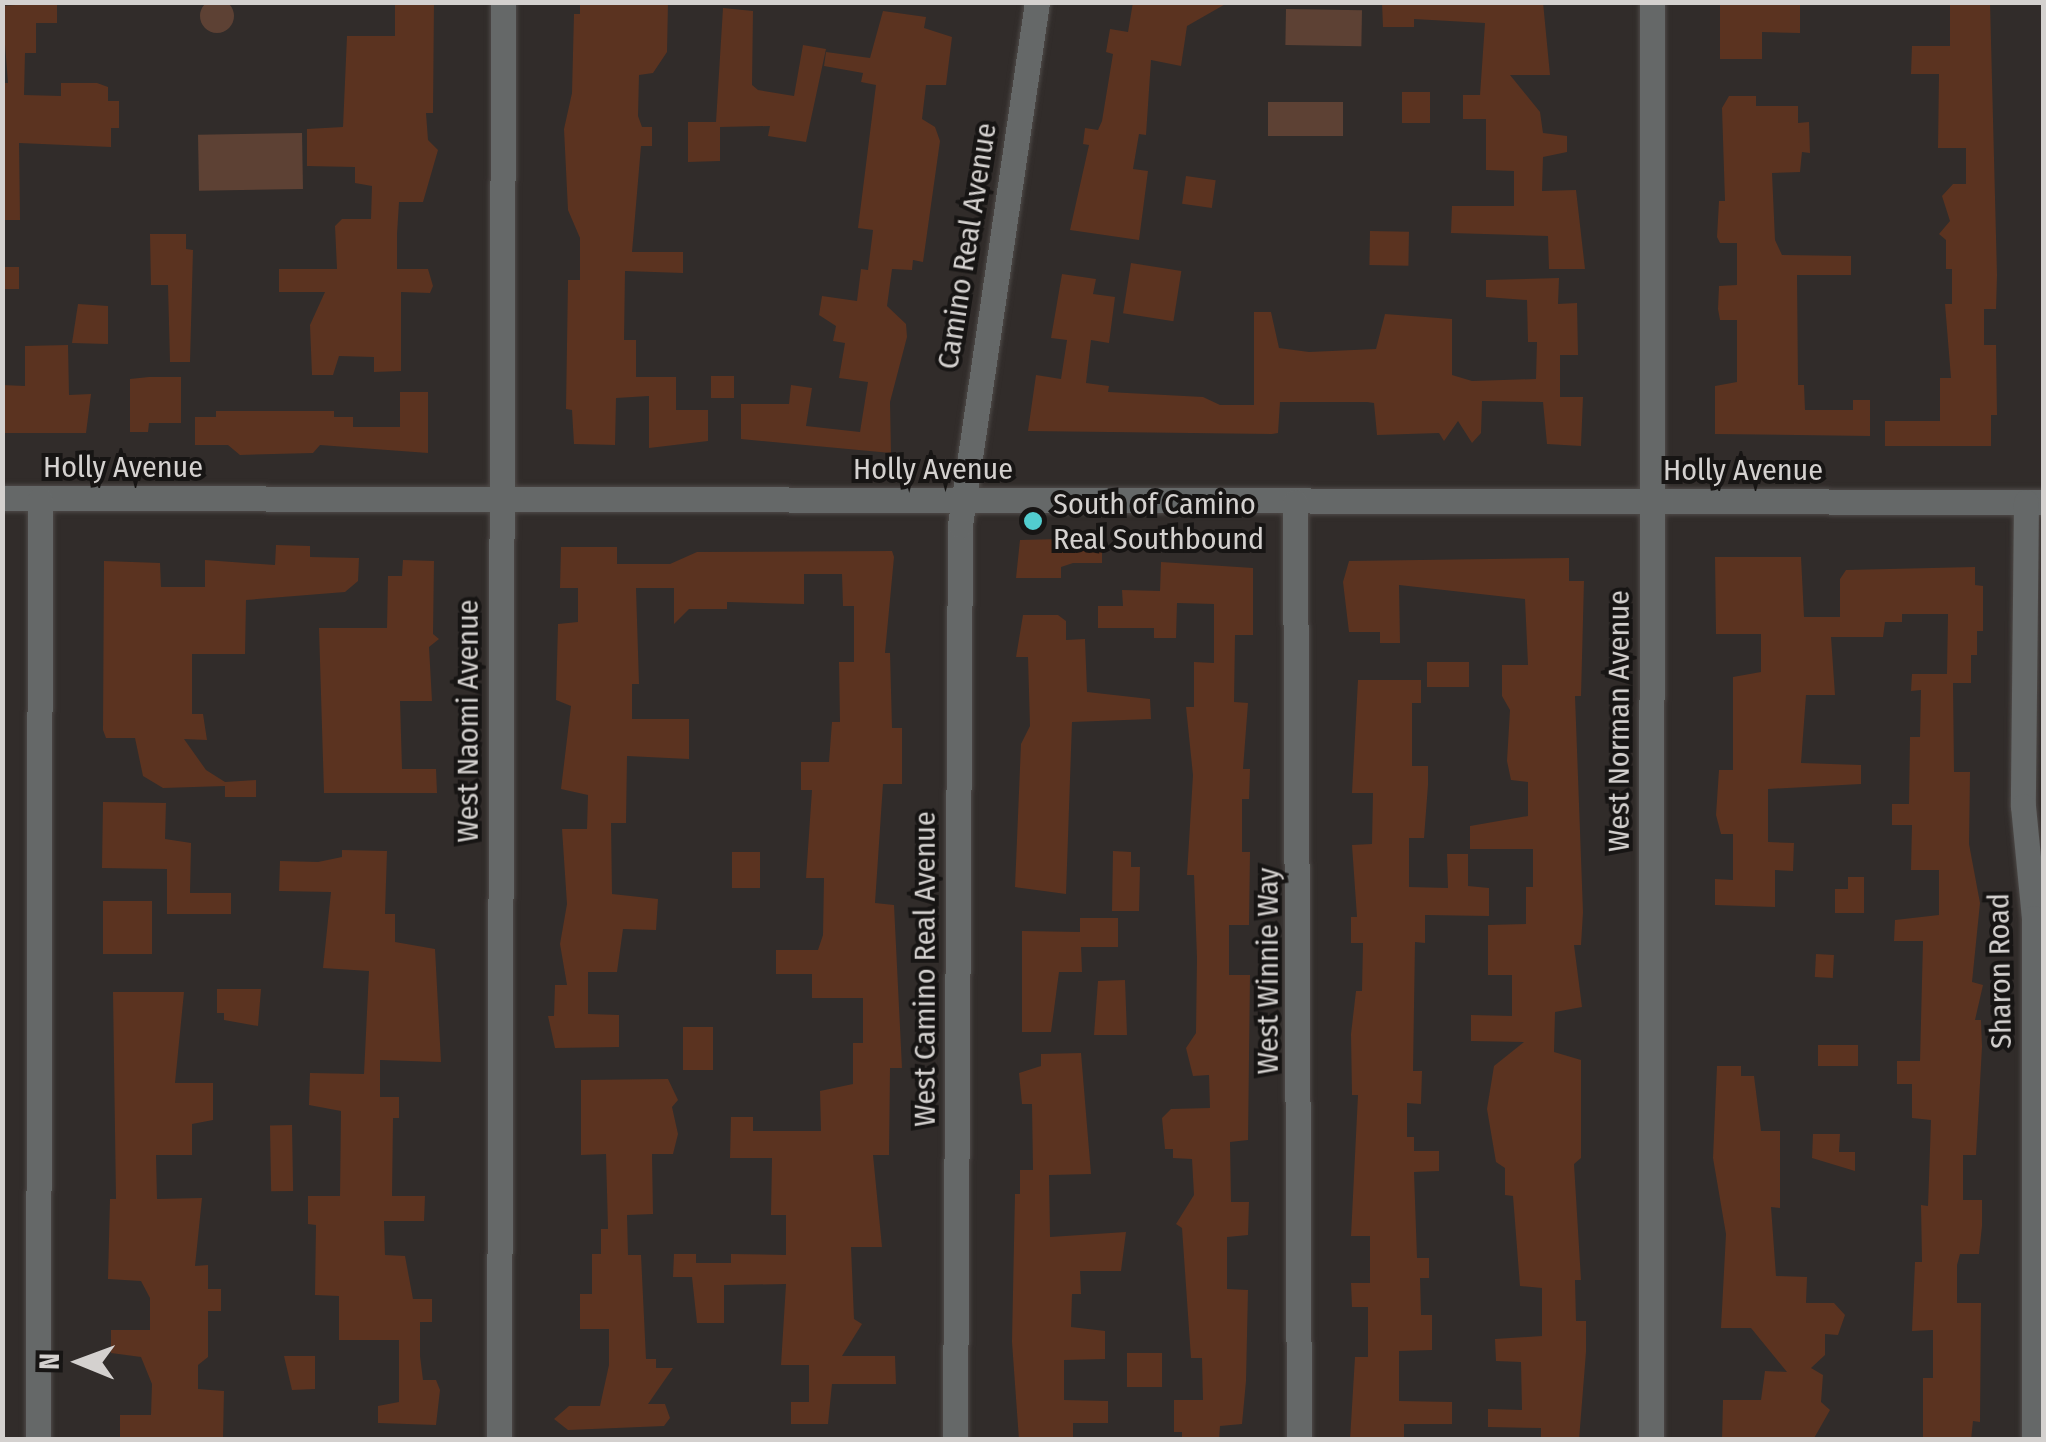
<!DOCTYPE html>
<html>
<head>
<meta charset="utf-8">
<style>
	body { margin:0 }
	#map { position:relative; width:2046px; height:1442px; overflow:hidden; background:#312c2a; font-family:"Fira Sans Condensed",sans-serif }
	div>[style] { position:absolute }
	.green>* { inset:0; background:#5d4134; transform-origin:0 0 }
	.round { border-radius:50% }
	.building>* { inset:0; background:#5b3320; transform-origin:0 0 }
	.roads { filter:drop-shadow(0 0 2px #4e4a48) drop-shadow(0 0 2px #4e4a48) }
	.minor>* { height:25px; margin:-12.5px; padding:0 12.5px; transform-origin:12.5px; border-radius:12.5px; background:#656868 }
	.dots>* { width:28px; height:28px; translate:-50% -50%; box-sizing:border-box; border:5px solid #171514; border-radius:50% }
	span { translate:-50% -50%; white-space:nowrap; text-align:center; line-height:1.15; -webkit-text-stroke:8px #171514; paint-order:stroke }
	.street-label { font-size:30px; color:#d4d1cf }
	.poi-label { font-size:30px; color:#d4d1cf }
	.left { translate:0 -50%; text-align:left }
	.frame { position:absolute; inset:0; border:5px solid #d4d1cf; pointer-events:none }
	.north { position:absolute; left:30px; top:1312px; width:100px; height:100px; -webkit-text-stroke:8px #171514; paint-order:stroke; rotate:271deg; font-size:28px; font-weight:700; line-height:40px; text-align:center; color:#d4d1cf }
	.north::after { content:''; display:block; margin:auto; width:35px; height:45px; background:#d4d1cf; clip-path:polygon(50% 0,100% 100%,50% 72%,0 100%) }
</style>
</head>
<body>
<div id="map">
	<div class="green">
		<i class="round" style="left:200px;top:-1px;width:34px;height:34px"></i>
		<i style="left:1286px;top:9px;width:76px;height:36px;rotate:1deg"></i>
		<i style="left:1268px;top:102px;width:75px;height:34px"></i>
		<i style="left:302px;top:133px;width:56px;height:104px;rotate:89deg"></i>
	</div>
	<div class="building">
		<i style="clip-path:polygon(57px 2px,57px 23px,36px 23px,36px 53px,25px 53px,24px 95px,61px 96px,61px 83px,97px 83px,108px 87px,108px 101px,119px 101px,119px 128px,111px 128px,111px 147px,19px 143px,20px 220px,2px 220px,2px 83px,8px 83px,2px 6px)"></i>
		<i style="clip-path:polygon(395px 2px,434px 2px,433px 113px,426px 113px,428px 140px,438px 150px,423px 202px,399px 202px,397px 234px,397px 269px,428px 269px,433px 286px,430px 293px,401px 292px,401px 371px,374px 372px,374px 357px,339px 356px,333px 375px,312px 375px,310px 325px,325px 292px,279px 292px,279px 269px,337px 269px,335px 226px,342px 219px,371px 219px,372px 186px,355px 183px,355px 167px,307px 166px,307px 129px,343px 127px,347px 36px,395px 36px)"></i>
		<i style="clip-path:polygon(580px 2px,668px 2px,667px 52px,653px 73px,639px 75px,638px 116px,642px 127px,652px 127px,652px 146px,641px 146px,632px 252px,683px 252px,683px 273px,625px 271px,624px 340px,636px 340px,636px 377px,676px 377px,676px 410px,708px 410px,708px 441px,649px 448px,649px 396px,616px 398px,615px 445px,574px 444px,572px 410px,566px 409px,568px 280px,580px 280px,580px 238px,568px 210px,564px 129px,572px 93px,574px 14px,580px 14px)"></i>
		<i style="clip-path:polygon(1133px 2px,1229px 2px,1187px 26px,1181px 66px,1151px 60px,1146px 135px,1139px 134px,1133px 169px,1148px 171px,1139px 240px,1070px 230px,1089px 145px,1083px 144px,1085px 128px,1098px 130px,1102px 121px,1113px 54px,1106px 52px,1110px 29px,1128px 32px)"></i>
		<i style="clip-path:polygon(1382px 2px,1543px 2px,1550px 75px,1510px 75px,1540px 112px,1543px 133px,1567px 136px,1567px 152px,1543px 157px,1542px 191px,1576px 190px,1585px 269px,1549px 269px,1548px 236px,1451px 233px,1452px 206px,1514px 206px,1514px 171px,1486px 170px,1486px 119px,1463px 119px,1463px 95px,1480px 95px,1485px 23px,1414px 19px,1414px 27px,1383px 27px)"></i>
		<i style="clip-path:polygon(1720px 2px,1800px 2px,1800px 33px,1762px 32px,1762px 59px,1720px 59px)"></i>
		<i style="clip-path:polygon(1950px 2px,1990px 2px,1997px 275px,1996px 309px,1984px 309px,1984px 345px,1996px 345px,1997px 415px,1991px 415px,1991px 446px,1885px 446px,1885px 421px,1940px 421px,1940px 378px,1951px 378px,1945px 304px,1952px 304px,1952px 269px,1946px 269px,1946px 240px,1939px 234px,1950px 221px,1942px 196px,1953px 184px,1966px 184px,1966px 148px,1938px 148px,1939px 74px,1911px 74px,1912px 46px,1950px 46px)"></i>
		<i style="clip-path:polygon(723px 8px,753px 11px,752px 85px,758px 90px,794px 96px,803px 45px,826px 49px,806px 142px,768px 136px,770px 126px,720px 127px,720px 161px,688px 162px,688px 122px,716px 122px)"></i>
		<i style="clip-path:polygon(883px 11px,926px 17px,924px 28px,952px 37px,946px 85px,926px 85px,922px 119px,935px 127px,940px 141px,923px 262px,913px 260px,912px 270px,892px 269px,887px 306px,906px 324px,907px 337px,890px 402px,891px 453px,741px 439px,741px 404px,789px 404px,791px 385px,812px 388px,806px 426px,860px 432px,868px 382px,839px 378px,845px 343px,833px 341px,836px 326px,819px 315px,822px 296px,857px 301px,861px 269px,868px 270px,873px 230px,858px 228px,876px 85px,861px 82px,863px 73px,824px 66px,826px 52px,870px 58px)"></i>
		<i style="left:1402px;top:92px;width:28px;height:31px"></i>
		<i style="clip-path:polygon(1729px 96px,1756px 96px,1756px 106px,1798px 106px,1798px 123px,1809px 122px,1810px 153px,1802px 152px,1800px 172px,1772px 173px,1775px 240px,1782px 255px,1851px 256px,1851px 275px,1797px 275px,1798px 385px,1804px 385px,1805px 410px,1853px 410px,1853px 400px,1870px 400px,1870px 436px,1715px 434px,1715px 386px,1737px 382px,1737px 320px,1720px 320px,1718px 309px,1719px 286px,1737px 285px,1737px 243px,1720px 243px,1717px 237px,1719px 201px,1725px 201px,1722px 108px)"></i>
		<i style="left:1186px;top:176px;width:30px;height:28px;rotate:8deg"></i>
		<i style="left:1370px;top:231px;width:39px;height:34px;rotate:1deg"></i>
		<i style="clip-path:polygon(150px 234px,186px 234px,186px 249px,193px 250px,190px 362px,170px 362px,168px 285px,151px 285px)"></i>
		<i style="left:1131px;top:263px;width:51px;height:51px;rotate:9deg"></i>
		<i style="left:2px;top:267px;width:17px;height:22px"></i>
		<i style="clip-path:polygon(1062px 274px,1096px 279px,1093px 294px,1115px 297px,1109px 343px,1091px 340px,1086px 383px,1109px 386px,1108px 392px,1203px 397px,1220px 405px,1254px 405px,1254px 312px,1271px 312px,1279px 348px,1309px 352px,1376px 349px,1385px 314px,1452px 319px,1452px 375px,1472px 381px,1536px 379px,1537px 342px,1528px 342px,1527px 300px,1486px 297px,1486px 280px,1559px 278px,1558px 304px,1577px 303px,1578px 355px,1560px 355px,1560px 397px,1583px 397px,1581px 446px,1547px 444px,1543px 402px,1482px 401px,1481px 433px,1472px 443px,1458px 421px,1444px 441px,1439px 433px,1377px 435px,1374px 403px,1367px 402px,1280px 402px,1278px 433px,1272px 434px,1028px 431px,1036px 375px,1061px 379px,1067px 340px,1051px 338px)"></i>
		<i style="clip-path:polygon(78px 304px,108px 306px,108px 344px,72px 343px)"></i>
		<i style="clip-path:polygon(68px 345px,69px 395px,91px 394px,86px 433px,5px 433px,2px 385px,25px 386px,25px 346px)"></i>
		<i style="left:734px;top:376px;width:22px;height:23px;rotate:90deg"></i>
		<i style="clip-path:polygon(149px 377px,181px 377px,181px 423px,149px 423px,148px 432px,130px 432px,130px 379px)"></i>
		<i style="clip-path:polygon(400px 392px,428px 392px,428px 453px,320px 445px,313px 453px,240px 455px,228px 445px,195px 445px,195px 417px,216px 417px,216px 411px,334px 411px,334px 417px,353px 417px,353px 427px,400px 427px)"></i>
		<i style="clip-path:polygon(1102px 538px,1102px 563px,1073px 563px,1061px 567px,1061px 578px,1016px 578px,1020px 540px)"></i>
		<i style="clip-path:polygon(276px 545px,310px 546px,310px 557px,359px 558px,358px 581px,345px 592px,246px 600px,245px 654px,192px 654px,192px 714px,203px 714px,207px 740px,184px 739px,206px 770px,225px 782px,256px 780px,256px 797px,225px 797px,225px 786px,163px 788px,143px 776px,135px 738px,106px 738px,103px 730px,104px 561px,160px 563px,161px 587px,205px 587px,205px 560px,275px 565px)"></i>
		<i style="clip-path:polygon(561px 547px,617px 547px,617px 564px,670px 564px,697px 552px,892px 551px,894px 557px,885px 653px,890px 653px,892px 728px,902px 728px,902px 784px,883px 784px,875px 903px,894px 905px,902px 1068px,890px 1068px,889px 1155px,873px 1155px,882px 1247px,851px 1247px,854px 1319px,862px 1324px,842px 1356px,895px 1356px,896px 1384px,832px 1384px,828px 1424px,791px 1424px,791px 1402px,809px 1402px,809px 1365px,781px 1365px,786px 1284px,724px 1285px,724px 1323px,697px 1323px,692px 1277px,673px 1277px,674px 1254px,696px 1254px,696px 1263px,731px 1263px,731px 1254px,786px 1255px,786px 1215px,771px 1215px,772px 1158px,730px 1158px,731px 1117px,753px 1117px,753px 1131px,821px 1131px,820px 1091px,853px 1084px,853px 1043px,863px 1043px,863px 998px,812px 998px,812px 974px,776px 974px,776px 950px,818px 950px,823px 935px,824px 878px,806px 878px,812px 790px,801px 790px,801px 762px,829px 762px,832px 722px,840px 722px,839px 662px,854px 662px,854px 606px,843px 606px,842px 574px,804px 574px,804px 604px,727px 602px,727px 609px,689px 609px,674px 624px,674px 588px,636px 588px,639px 684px,632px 684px,632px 719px,689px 719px,689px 759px,627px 756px,626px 823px,611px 823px,612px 894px,658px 899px,656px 930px,623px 929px,617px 972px,588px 972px,588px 1014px,619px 1015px,619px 1047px,555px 1048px,548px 1016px,554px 1016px,555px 985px,567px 985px,560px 944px,567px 904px,562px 829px,587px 829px,588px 795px,561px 789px,571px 706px,556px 700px,558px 624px,578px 622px,578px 588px,560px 588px)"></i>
		<i style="clip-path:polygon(1715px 557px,1801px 557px,1804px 617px,1840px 617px,1840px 579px,1846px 570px,1975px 567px,1975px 585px,1983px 586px,1983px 631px,1977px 631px,1977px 655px,1971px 655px,1971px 683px,1953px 683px,1954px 772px,1970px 772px,1969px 844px,1980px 903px,1972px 982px,1983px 985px,1975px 1020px,1981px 1020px,1982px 1047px,1976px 1155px,1963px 1155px,1963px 1200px,1982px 1200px,1982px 1226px,1979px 1254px,1960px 1254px,1957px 1265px,1957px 1303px,1981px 1303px,1980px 1422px,1973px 1421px,1971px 1440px,1923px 1440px,1923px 1378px,1933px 1378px,1933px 1330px,1912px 1331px,1915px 1262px,1922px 1262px,1921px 1205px,1928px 1206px,1931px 1120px,1912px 1118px,1912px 1084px,1897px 1084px,1897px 1061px,1920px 1061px,1923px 941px,1894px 941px,1895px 920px,1939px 915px,1939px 870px,1911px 870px,1912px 825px,1892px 825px,1892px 804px,1909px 804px,1910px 737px,1920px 737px,1921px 690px,1911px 691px,1912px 674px,1947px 674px,1948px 614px,1902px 614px,1902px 622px,1885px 622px,1883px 637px,1831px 637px,1835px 695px,1806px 695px,1801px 763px,1861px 765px,1861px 784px,1768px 789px,1768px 842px,1794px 843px,1793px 871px,1775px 870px,1775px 907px,1715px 905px,1715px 879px,1733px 880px,1733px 834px,1721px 834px,1716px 815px,1719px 770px,1733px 770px,1733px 677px,1761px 672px,1761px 634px,1716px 634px)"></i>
		<i style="clip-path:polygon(1569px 558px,1569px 581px,1584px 581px,1581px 696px,1575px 696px,1583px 912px,1581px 945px,1574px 945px,1582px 1007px,1555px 1012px,1554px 1052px,1581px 1060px,1581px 1158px,1574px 1164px,1581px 1280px,1575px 1280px,1576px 1321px,1586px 1321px,1586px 1352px,1579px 1440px,1541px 1440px,1541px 1428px,1488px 1427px,1488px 1409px,1522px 1410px,1521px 1362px,1496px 1361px,1495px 1339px,1542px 1336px,1542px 1288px,1520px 1286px,1513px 1196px,1505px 1195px,1505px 1168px,1496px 1162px,1487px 1109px,1494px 1066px,1524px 1042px,1471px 1041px,1471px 1015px,1512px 1016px,1512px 975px,1488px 975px,1488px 925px,1526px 924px,1526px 887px,1533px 887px,1533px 849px,1470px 849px,1470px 826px,1528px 816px,1528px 782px,1511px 780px,1507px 761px,1510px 710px,1502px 696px,1502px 665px,1528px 665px,1525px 599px,1399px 585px,1400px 643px,1380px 643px,1380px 632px,1349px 632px,1343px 582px,1349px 561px)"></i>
		<i style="clip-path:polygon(403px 560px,434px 561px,433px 634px,439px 639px,429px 647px,432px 701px,400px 701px,402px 769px,436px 769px,437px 793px,324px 793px,319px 628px,387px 628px,388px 576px,402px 576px)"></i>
		<i style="clip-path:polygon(1161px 562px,1253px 568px,1253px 635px,1235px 635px,1234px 702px,1248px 703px,1243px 769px,1250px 769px,1249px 799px,1242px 799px,1242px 852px,1250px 852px,1249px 925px,1229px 925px,1229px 975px,1250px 975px,1248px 1140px,1230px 1142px,1231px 1202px,1249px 1202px,1248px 1235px,1227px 1237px,1227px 1289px,1248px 1290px,1246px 1381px,1242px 1424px,1220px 1426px,1219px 1440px,1182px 1440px,1182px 1432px,1174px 1432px,1174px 1400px,1203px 1400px,1202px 1358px,1191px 1358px,1182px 1228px,1176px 1224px,1194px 1195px,1192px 1159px,1173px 1158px,1173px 1149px,1165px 1149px,1162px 1118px,1171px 1109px,1210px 1108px,1209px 1075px,1193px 1076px,1186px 1048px,1196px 1033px,1197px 958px,1194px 875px,1187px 875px,1193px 775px,1186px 707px,1194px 707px,1194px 662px,1214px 663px,1214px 604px,1177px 603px,1176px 638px,1154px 638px,1154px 628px,1098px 628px,1098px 606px,1123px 606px,1122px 590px,1160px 591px)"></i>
		<i style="clip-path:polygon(1023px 615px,1058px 615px,1066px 621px,1066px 640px,1085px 639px,1087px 692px,1150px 699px,1151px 719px,1072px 722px,1066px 894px,1015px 887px,1021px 744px,1030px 726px,1028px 657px,1016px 657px)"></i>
		<i style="left:1427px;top:662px;width:42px;height:25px"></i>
		<i style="clip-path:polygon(1358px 680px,1421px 680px,1421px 703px,1412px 703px,1412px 766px,1428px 766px,1428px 785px,1424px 838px,1409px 838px,1409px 887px,1448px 888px,1447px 854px,1468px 854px,1468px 886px,1489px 888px,1489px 916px,1425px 915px,1425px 943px,1415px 942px,1413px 1071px,1422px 1071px,1421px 1104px,1407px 1103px,1407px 1137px,1414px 1137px,1414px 1151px,1439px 1151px,1439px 1171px,1414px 1172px,1417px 1258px,1429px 1258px,1429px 1278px,1420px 1278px,1421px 1315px,1432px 1315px,1432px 1350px,1399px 1351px,1399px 1401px,1452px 1402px,1452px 1424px,1404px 1424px,1404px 1440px,1350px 1440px,1355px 1357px,1368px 1357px,1368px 1307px,1352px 1307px,1351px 1283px,1370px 1283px,1370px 1236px,1351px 1236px,1358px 1095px,1352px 1095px,1351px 1034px,1356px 991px,1362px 991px,1363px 943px,1351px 943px,1351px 917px,1357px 917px,1352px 845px,1372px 844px,1373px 793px,1352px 793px)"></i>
		<i style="clip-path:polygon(103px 802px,166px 803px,165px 839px,191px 843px,190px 893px,231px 893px,231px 914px,167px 914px,167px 869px,102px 868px)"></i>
		<i style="clip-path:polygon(342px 850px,387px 851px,385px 914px,395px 914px,395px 942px,435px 949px,441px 1062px,380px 1060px,380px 1097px,399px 1097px,399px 1118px,393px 1118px,392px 1196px,425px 1196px,424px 1221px,384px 1221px,385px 1255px,405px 1256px,413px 1299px,432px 1299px,432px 1322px,420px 1322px,420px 1356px,423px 1380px,436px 1380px,440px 1390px,436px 1425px,378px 1423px,378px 1406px,399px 1402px,399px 1340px,339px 1340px,339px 1296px,315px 1295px,316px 1225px,308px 1224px,308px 1196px,340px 1196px,341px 1111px,309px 1105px,310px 1073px,364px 1074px,369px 971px,323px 968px,331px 892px,279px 891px,280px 861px,318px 862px,342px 857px)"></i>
		<i style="clip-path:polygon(1113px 851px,1131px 852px,1131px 867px,1140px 867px,1139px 911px,1112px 911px)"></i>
		<i style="left:732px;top:852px;width:28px;height:36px"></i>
		<i style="clip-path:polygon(1848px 877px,1864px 877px,1864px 913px,1835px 913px,1835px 889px,1848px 889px)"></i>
		<i style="left:103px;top:901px;width:49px;height:53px"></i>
		<i style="clip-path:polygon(1080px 918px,1118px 918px,1118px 947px,1081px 947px,1082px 972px,1059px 972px,1051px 1032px,1022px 1032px,1022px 931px,1080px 932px)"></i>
		<i style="left:1816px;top:954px;width:18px;height:23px;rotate:3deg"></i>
		<i style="clip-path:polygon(1125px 980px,1127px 1035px,1094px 1035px,1098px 981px)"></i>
		<i style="clip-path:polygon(217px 989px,261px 989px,258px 1026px,224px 1020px,224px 1013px,217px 1013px)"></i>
		<i style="clip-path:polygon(113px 992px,184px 992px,175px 1083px,213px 1083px,213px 1120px,192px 1124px,192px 1155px,156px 1155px,157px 1199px,202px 1198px,195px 1266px,208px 1265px,208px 1289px,221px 1289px,221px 1311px,208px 1311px,208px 1357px,198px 1365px,198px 1389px,224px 1391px,223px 1440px,120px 1440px,120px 1415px,151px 1415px,152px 1384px,141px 1357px,111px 1353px,111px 1330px,150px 1330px,150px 1298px,141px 1281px,108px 1279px,110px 1199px,116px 1199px)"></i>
		<i style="left:683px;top:1027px;width:30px;height:43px"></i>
		<i style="left:1818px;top:1045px;width:40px;height:21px"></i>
		<i style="clip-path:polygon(1081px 1053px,1091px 1174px,1049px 1175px,1050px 1237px,1126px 1232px,1121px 1271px,1080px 1271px,1081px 1294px,1072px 1294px,1071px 1327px,1105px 1331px,1105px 1359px,1064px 1360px,1064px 1400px,1108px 1401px,1108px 1423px,1073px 1423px,1073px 1440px,1019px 1440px,1012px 1342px,1015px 1194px,1020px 1194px,1020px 1170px,1033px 1170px,1032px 1104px,1022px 1104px,1019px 1073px,1041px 1066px,1041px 1054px)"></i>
		<i style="clip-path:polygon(1717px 1066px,1741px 1066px,1741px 1076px,1754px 1076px,1761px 1131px,1780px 1131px,1780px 1208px,1771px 1207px,1776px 1276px,1807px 1277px,1806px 1303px,1834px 1303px,1845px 1315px,1838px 1335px,1825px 1334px,1825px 1355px,1811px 1368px,1823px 1375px,1821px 1402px,1830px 1410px,1813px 1440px,1722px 1440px,1723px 1400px,1761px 1400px,1765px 1371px,1787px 1372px,1751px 1328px,1721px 1328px,1726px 1234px,1713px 1158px)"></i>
		<i style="clip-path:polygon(668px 1079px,678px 1100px,672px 1107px,678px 1134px,673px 1154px,652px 1154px,653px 1214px,627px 1215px,628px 1255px,641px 1255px,646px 1359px,656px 1359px,656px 1368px,673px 1368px,648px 1404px,665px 1404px,670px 1418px,664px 1426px,568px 1430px,554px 1419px,569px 1406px,600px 1406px,609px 1365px,609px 1329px,580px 1329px,580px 1294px,592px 1294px,592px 1254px,601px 1254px,601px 1229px,608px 1229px,606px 1154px,581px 1155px,581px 1080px)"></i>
		<i style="left:292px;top:1125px;width:66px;height:22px;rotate:89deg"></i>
		<i style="clip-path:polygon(1813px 1134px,1840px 1134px,1839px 1152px,1855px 1152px,1855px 1171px,1812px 1158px)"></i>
		<i style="left:1127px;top:1353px;width:35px;height:34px"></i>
		<i style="clip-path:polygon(284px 1356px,315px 1356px,315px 1389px,292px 1390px)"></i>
	</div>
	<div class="roads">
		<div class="minor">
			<i style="left:2px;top:498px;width:2042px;rotate:0.11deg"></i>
			<i style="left:1295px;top:502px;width:938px;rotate:89.76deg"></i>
			<i style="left:2026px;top:502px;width:304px;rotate:90.6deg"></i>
			<i style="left:2023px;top:806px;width:113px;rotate:84.4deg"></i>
			<i style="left:2034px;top:918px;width:522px;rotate:90deg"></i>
			<i style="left:38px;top:1440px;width:941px;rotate:-89.88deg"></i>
			<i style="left:499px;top:1440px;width:1438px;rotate:-89.84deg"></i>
			<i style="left:955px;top:1440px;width:915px;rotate:-89.69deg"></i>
			<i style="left:960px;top:525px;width:529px;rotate:-81.62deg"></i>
			<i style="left:1651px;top:1440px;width:1438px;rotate:-89.96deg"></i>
		</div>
	</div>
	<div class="dots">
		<i style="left:1033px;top:521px;background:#52cdcf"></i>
	</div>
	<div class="street-label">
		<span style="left:967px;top:246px;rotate:-81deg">Camino Real Avenue</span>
		<span style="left:123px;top:467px">Holly Avenue</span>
		<span style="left:933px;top:469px">Holly Avenue</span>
		<span style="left:1743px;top:470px">Holly Avenue</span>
		<span style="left:468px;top:721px;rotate:-90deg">West Naomi Avenue</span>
		<span style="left:1619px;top:721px;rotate:-90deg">West Norman Avenue</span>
		<span style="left:925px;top:969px;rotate:-90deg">West Camino Real Avenue</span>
		<span style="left:1268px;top:971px;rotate:-90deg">West Winnie Way</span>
		<span style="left:2000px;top:971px;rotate:-91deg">Sharon Road</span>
	</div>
	<div class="poi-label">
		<span class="left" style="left:1053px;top:521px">South of Camino<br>Real Southbound</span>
	</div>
	<div class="frame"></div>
	<div class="north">N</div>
</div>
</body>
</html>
